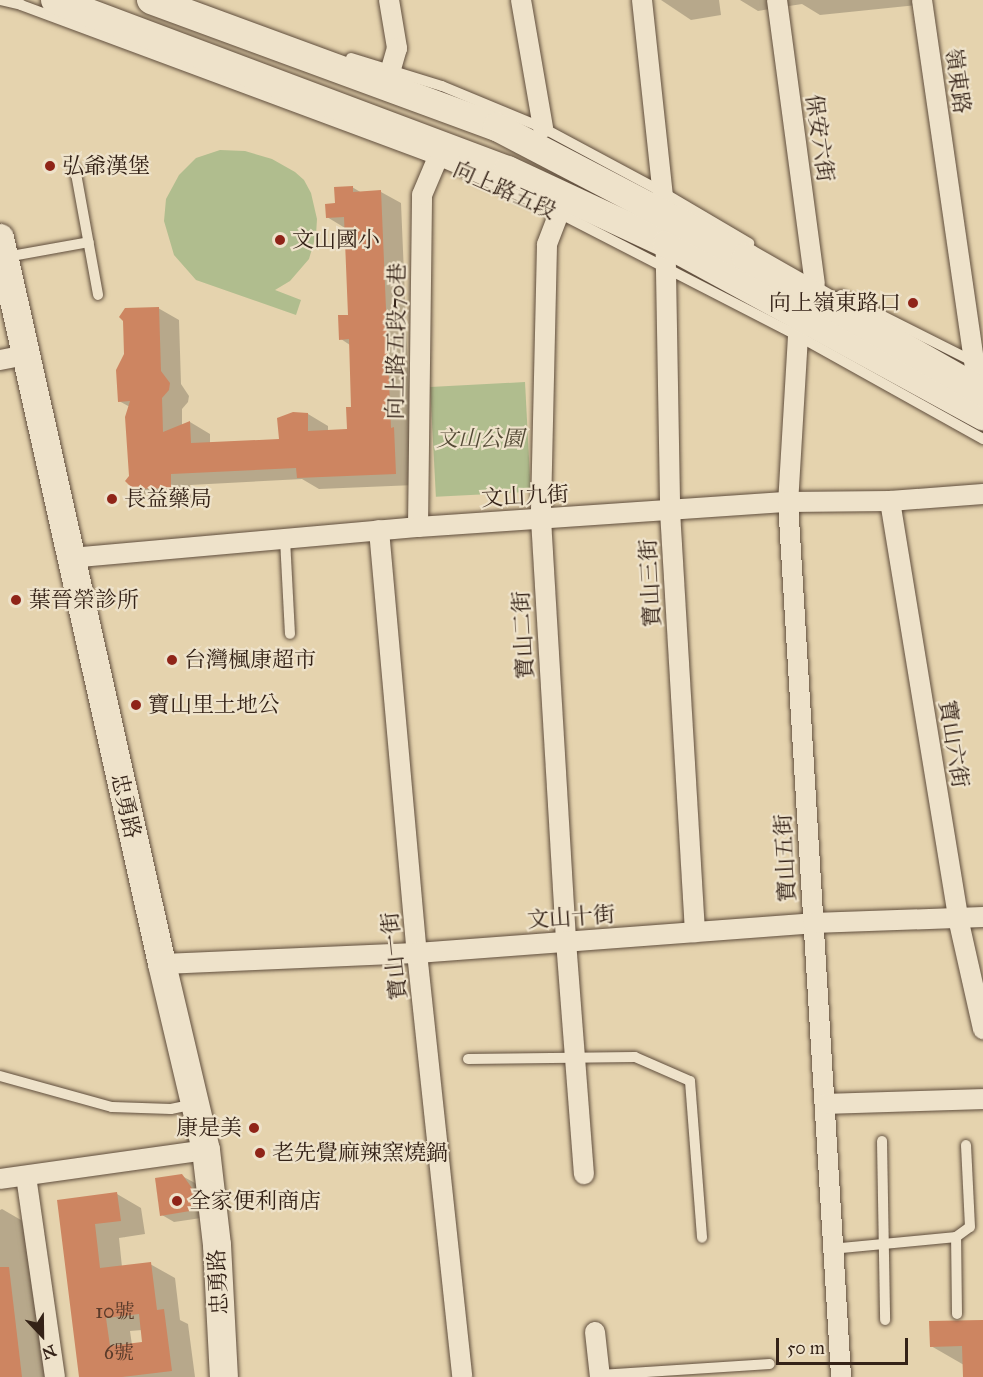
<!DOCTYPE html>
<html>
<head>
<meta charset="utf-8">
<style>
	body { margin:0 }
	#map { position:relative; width:983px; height:1377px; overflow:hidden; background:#e5d3ae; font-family:"IM FELL Great Primer","Noto Serif TC",serif }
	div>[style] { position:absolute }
	.green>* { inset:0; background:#b0bd8e; transform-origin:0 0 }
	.shadow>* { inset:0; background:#0003 }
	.building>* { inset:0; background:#cd8561 }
	.roads { filter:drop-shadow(0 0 2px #604e3d) drop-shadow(0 0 2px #604e3d) }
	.service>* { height:10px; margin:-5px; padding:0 5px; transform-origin:5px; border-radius:5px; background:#eee2ca }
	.minor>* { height:20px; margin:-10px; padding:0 10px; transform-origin:10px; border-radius:10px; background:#eee2ca }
	.secondary>* { height:28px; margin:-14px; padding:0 14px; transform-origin:14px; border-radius:14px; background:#eee2ca }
	.dots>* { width:16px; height:16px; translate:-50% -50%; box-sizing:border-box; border:3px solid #eee2ca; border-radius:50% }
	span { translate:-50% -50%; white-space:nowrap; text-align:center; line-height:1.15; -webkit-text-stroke:4.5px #eee2ca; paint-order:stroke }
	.number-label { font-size:20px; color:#5a3b2a }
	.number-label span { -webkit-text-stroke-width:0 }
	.street-label { font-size:22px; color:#342217 }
	.poi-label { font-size:22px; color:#342217 }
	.left { translate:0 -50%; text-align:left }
	.right { translate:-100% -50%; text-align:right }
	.park-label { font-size:22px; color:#534935; font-style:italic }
	.north { position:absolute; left:12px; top:1305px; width:60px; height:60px; -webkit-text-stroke:4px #eee2ca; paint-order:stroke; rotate:158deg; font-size:16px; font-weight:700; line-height:24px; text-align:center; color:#342217 }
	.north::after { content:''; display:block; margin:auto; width:21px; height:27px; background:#342217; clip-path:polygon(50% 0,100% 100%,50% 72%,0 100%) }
	.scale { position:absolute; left:776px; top:1338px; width:132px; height:27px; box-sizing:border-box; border:3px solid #342217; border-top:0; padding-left:8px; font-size:18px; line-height:21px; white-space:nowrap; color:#342217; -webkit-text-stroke:4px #eee2ca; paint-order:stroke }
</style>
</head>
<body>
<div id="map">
	<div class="green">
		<i style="clip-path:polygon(220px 150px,245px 151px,272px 159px,295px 172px,304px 180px,311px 193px,317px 219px,316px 235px,309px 259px,290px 281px,275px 290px,301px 300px,296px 315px,196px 280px,174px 255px,164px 221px,166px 199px,179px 175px,196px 158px)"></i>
		<i style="left:525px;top:382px;width:110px;height:95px;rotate:87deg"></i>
	</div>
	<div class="shadow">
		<i style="clip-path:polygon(661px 0,719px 0,721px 15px,691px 20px)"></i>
		<i style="clip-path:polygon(740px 0,926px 0,927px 4px,820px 15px,802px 4px,758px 11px)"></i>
		<i style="clip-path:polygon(352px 187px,362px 193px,381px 192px,401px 203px,411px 439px,415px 485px,319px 489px,302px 479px,190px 485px,191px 498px,155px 500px,134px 488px,130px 477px,130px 407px,119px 401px,158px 308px,179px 320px,181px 384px,189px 396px,188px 402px,182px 409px,182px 425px,190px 422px,210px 434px,210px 444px,281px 441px,308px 414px,328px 426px,328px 432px,349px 431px,353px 409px,350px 345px,341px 339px,349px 316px,345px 228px,327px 217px)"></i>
		<i style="clip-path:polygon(182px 1176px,195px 1183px,206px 1199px,208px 1217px,174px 1222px,162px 1215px)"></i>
		<i style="clip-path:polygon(evenodd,117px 1194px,141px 1208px,145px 1234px,119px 1238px,122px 1267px,150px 1264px,175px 1278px,180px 1320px,188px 1324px,195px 1377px,81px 1377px,59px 1201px,117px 1194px,142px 1330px,144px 1343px,132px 1345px,130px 1331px,142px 1330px)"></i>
		<i style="clip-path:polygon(2px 1209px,45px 1234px,61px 1377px,0 1377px,0 1210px)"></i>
		<i style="clip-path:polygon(983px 1322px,983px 1377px,965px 1377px,964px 1365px,931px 1346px)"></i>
	</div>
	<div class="building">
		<i style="clip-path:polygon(353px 186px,353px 192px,381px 190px,391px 428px,394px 427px,396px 474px,297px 478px,296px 468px,171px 474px,171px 488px,133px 489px,125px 481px,129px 476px,125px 417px,130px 401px,118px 402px,116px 370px,124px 354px,123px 321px,119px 317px,125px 308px,159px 307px,161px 371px,170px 383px,169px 390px,162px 398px,163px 432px,190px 421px,191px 443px,279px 439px,277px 418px,293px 412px,308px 413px,308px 431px,347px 429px,346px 407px,351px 407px,349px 339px,339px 340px,338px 315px,348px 315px,344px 217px,326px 218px,325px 204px,335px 203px,334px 187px)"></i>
		<i style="clip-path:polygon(182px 1174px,194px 1191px,196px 1210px,160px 1216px,155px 1178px)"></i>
		<i style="clip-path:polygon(evenodd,117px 1192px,121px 1221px,95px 1224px,100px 1268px,151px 1262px,157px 1310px,164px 1309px,172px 1371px,122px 1377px,79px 1377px,57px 1200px,117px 1192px,139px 1314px,142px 1342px,110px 1346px,106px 1318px,139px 1314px)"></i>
		<i style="clip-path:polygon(0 1267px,9px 1267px,22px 1377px,0 1377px)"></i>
		<i style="clip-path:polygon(983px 1320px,983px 1377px,963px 1377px,962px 1346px,930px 1347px,929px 1321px)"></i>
	</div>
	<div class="roads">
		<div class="service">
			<i style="left:0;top:0;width:22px;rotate:13deg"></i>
			<i style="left:21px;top:5px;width:444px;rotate:20.4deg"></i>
			<i style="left:437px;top:160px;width:133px;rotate:23.5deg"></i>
			<i style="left:559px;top:213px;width:269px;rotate:27.2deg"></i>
			<i style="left:798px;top:336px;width:212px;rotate:29.1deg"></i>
			<i style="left:351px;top:58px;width:95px;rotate:17.1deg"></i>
			<i style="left:442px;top:86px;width:109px;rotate:22.6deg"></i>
			<i style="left:543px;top:128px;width:137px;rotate:28.2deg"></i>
			<i style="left:664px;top:193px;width:99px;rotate:30.5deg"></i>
			<i style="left:75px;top:168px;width:129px;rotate:79.7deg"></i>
			<i style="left:6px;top:257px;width:84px;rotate:-10.2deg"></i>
			<i style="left:841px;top:295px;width:149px;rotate:26.7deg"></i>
			<i style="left:285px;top:539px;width:95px;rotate:87deg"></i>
			<i style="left:468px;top:1059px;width:167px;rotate:-0.7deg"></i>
			<i style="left:635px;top:1057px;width:60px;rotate:23.6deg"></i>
			<i style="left:690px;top:1081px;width:157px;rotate:85.6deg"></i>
			<i style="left:0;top:1076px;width:116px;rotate:15.5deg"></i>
			<i style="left:112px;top:1107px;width:59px;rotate:1.9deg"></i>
			<i style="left:171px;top:1109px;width:25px;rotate:-12deg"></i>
			<i style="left:882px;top:1141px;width:179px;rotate:89deg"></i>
			<i style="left:831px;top:1249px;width:126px;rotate:-5.5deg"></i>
			<i style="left:957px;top:1314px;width:77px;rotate:-90.7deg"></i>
			<i style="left:956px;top:1237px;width:17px;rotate:-36deg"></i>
			<i style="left:970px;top:1227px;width:82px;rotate:-92.8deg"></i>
			<i style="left:600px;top:1375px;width:170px;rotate:-3.7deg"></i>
		</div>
		<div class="minor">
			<i style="left:389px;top:0;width:49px;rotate:80.5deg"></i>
			<i style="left:397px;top:48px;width:25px;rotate:106deg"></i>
			<i style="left:521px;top:0;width:130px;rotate:80.2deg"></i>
			<i style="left:642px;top:0;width:215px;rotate:83.9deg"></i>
			<i style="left:665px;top:214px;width:297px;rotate:89deg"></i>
			<i style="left:670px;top:511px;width:422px;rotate:86.6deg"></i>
			<i style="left:777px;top:0;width:286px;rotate:82.4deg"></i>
			<i style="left:922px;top:0;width:400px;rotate:81.8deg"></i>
			<i style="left:559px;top:213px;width:34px;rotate:111deg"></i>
			<i style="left:547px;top:245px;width:274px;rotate:91.3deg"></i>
			<i style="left:541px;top:519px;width:423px;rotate:86.6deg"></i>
			<i style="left:566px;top:941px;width:234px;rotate:85.6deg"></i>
			<i style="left:798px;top:336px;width:166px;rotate:93.4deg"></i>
			<i style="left:788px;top:502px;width:877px;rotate:86.53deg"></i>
			<i style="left:0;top:360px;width:25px;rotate:-11deg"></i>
			<i style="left:890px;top:501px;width:423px;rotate:80.7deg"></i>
			<i style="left:958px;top:918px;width:114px;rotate:77.3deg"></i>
			<i style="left:418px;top:527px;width:332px;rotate:-89.3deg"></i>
			<i style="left:422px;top:195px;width:38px;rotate:-67deg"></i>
			<i style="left:379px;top:530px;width:425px;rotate:84.9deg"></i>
			<i style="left:417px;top:953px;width:426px;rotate:83.9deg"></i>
			<i style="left:70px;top:558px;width:349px;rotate:-5.1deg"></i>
			<i style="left:418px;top:527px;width:371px;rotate:-3.9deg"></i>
			<i style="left:788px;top:502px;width:102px;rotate:-0.6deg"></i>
			<i style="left:890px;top:501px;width:93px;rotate:-4.3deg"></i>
			<i style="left:162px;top:964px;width:255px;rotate:-2.5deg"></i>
			<i style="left:417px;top:953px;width:397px;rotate:-4.3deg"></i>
			<i style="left:813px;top:923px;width:170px;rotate:-2deg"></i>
			<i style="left:825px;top:1104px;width:158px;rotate:-1.8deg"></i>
			<i style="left:26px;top:1176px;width:203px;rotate:81.8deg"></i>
			<i style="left:0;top:1179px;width:208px;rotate:-8deg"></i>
			<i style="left:595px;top:1332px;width:45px;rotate:83.7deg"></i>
		</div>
		<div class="secondary">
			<i style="left:55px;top:0;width:484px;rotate:20.6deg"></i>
			<i style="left:508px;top:170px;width:175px;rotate:25deg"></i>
			<i style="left:667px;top:244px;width:360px;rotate:28.6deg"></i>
			<i style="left:151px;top:0;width:369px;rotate:20.2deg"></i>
			<i style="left:497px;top:127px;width:281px;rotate:27.6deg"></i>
			<i style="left:746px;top:257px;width:273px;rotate:29.7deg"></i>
			<i style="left:0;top:238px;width:744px;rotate:77.42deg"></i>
			<i style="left:162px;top:964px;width:191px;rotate:76.7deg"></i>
			<i style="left:206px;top:1150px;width:96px;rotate:83.4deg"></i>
			<i style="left:217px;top:1245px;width:132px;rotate:87deg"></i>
		</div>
	</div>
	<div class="dots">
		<i style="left:50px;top:166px;background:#8f2418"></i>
		<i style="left:280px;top:240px;background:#8f2418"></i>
		<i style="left:913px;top:303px;background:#8f2418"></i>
		<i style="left:112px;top:499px;background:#8f2418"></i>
		<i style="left:16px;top:600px;background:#8f2418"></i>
		<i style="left:172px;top:660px;background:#8f2418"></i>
		<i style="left:136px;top:705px;background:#8f2418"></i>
		<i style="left:254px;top:1128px;background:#8f2418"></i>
		<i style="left:260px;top:1153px;background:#8f2418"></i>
		<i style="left:177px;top:1201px;background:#8f2418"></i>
	</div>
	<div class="number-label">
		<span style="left:115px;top:1311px">10號</span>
		<span style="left:119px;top:1352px">6號</span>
	</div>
	<div class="street-label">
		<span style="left:958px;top:81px;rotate:82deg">嶺東路</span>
		<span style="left:820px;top:138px;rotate:82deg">保安六街</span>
		<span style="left:505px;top:190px;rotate:24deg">向上路五段</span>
		<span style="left:396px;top:341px;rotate:-89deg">向上路五段70巷</span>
		<span style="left:525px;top:496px;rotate:-3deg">文山九街</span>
		<span style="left:650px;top:583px;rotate:-93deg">寶山三街</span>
		<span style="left:523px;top:635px;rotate:-93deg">寶山二街</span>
		<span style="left:954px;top:744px;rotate:81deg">寶山六街</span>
		<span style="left:126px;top:806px;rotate:77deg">忠勇路</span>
		<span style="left:785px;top:858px;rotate:-93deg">寶山五街</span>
		<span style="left:571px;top:917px;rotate:-4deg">文山十街</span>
		<span style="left:394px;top:956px;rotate:-96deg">寶山一街</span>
		<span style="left:218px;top:1282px;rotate:-93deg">忠勇路</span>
	</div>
	<div class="poi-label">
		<span class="left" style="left:62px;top:166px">弘爺漢堡</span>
		<span class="left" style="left:292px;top:240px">文山國小</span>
		<span class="right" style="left:901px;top:303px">向上嶺東路口</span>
		<span class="left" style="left:124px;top:499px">長益藥局</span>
		<span class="left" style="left:29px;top:600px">葉晉榮診所</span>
		<span class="left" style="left:184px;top:660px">台灣楓康超市</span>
		<span class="left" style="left:148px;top:705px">寶山里土地公</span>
		<span class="right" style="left:242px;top:1128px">康是美</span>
		<span class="left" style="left:272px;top:1153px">老先覺麻辣窯燒鍋</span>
		<span class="left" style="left:189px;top:1201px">全家便利商店</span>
	</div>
	<div class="park-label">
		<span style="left:480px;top:439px">文山公園</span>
	</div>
	<div class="north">N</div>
	<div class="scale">50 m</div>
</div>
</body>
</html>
